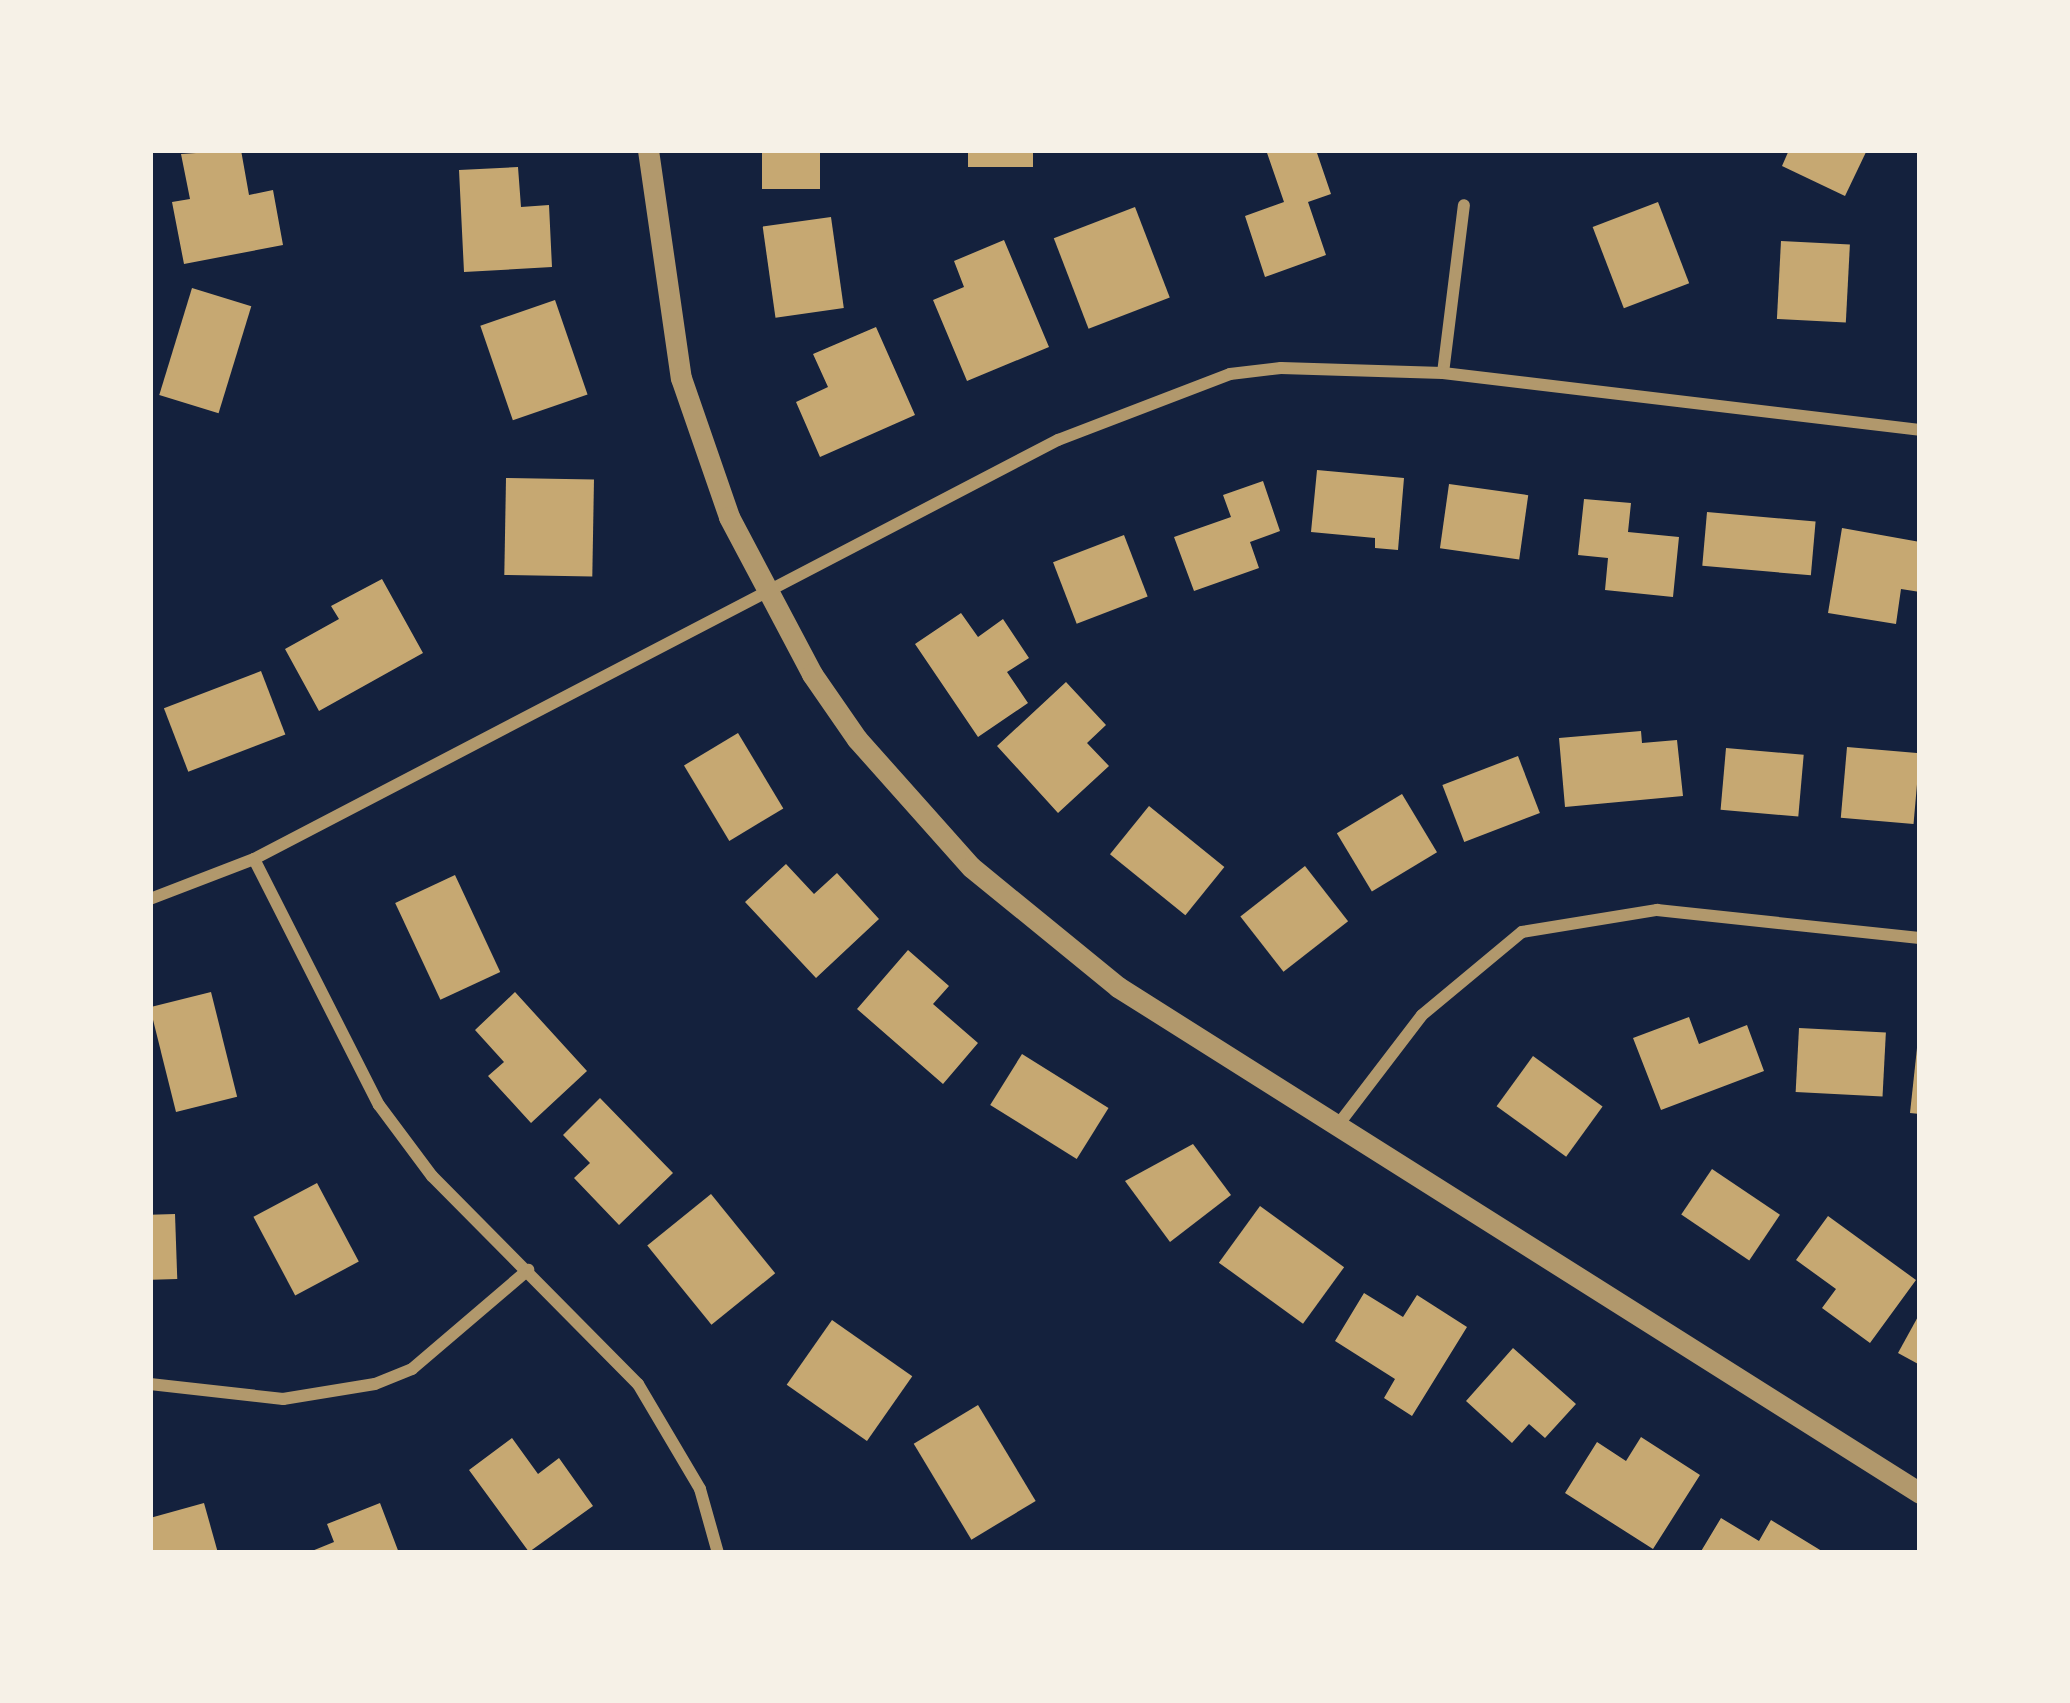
<!DOCTYPE html>
<html>
<head>
<meta charset="utf-8">
<style>
	body { margin:0 }
	#map { position:relative; width:2070px; height:1703px; overflow:hidden; background:#14213d; font-family:Overpass,sans-serif }
	div>[style] { position:absolute }
	.building>* { inset:0; background:#c6a872; transform-origin:0 0 }
	.minor>* { height:12px; margin:-6px; padding:0 6px; transform-origin:6px; border-radius:6px; background:#b1986c }
	.tertiary>* { height:21px; margin:-10.5px; padding:0 10.5px; transform-origin:10.5px; border-radius:10.5px; background:#b1986c }
	span { translate:-50% -50%; white-space:nowrap; text-align:center; line-height:1.15; -webkit-text-stroke:9px #f6f1e7; paint-order:stroke }
	.frame { position:absolute; inset:0; border:153px solid #f6f1e7; pointer-events:none }
</style>
</head>
<body>
<div id="map">
	<div class="building">
		<i style="clip-path:polygon(241px 150px,249px 195px,273px 190px,283px 245px,184px 264px,172px 202px,190px 199px,181px 154px)"></i>
		<i style="left:762px;top:150px;width:58px;height:39px"></i>
		<i style="left:968px;top:150px;width:65px;height:17px"></i>
		<i style="clip-path:polygon(1266px 150px,1316px 150px,1331px 194px,1308px 202px,1326px 255px,1265px 277px,1245px 216px,1284px 202px)"></i>
		<i style="clip-path:polygon(1789px 150px,1867px 150px,1845px 196px,1782px 166px)"></i>
		<i style="clip-path:polygon(518px 167px,521px 207px,549px 205px,552px 267px,464px 272px,459px 170px)"></i>
		<i style="left:1658px;top:202px;width:87px;height:70px;rotate:69deg"></i>
		<i style="left:1135px;top:207px;width:97px;height:87px;rotate:69deg"></i>
		<i style="left:831px;top:217px;width:92px;height:69px;rotate:82deg"></i>
		<i style="clip-path:polygon(1004px 240px,1049px 347px,967px 381px,933px 300px,964px 287px,954px 261px)"></i>
		<i style="left:1781px;top:241px;width:69px;height:78px;rotate:3deg"></i>
		<i style="left:192px;top:288px;width:62px;height:112px;rotate:17deg"></i>
		<i style="left:555px;top:300px;width:100px;height:79px;rotate:71deg"></i>
		<i style="clip-path:polygon(876px 327px,915px 415px,820px 457px,796px 402px,828px 387px,813px 354px)"></i>
		<i style="clip-path:polygon(1317px 470px,1404px 478px,1398px 550px,1375px 548px,1375px 538px,1311px 532px)"></i>
		<i style="left:506px;top:478px;width:88px;height:97px;rotate:1deg"></i>
		<i style="clip-path:polygon(1263px 481px,1280px 531px,1250px 542px,1259px 568px,1194px 591px,1174px 537px,1231px 517px,1223px 495px)"></i>
		<i style="left:1449px;top:484px;width:80px;height:65px;rotate:8deg"></i>
		<i style="clip-path:polygon(1584px 499px,1631px 503px,1628px 532px,1679px 537px,1673px 597px,1605px 590px,1608px 558px,1578px 555px)"></i>
		<i style="left:1707px;top:512px;width:109px;height:54px;rotate:5deg"></i>
		<i style="clip-path:polygon(1842px 528px,1920px 542px,1920px 592px,1901px 589px,1896px 624px,1828px 613px)"></i>
		<i style="left:1124px;top:535px;width:66px;height:76px;rotate:69deg"></i>
		<i style="clip-path:polygon(382px 579px,423px 653px,319px 711px,285px 649px,339px 619px,331px 606px)"></i>
		<i style="clip-path:polygon(961px 613px,978px 637px,1003px 619px,1029px 658px,1007px 672px,1028px 703px,978px 737px,915px 644px)"></i>
		<i style="left:261px;top:671px;width:68px;height:104px;rotate:69deg"></i>
		<i style="clip-path:polygon(1066px 682px,1106px 725px,1087px 743px,1109px 766px,1058px 813px,997px 746px)"></i>
		<i style="clip-path:polygon(1641px 731px,1642px 743px,1677px 740px,1683px 796px,1565px 807px,1559px 738px)"></i>
		<i style="left:738px;top:733px;width:88px;height:63px;rotate:59deg"></i>
		<i style="left:1847px;top:747px;width:73px;height:71px;rotate:5deg"></i>
		<i style="left:1726px;top:748px;width:78px;height:62px;rotate:5deg"></i>
		<i style="left:1518px;top:756px;width:61px;height:81px;rotate:69deg"></i>
		<i style="left:1402px;top:794px;width:68px;height:76px;rotate:59deg"></i>
		<i style="left:1149px;top:806px;width:97px;height:62px;rotate:39deg"></i>
		<i style="clip-path:polygon(786px 864px,814px 894px,837px 873px,879px 919px,816px 978px,745px 902px)"></i>
		<i style="left:1305px;top:866px;width:70px;height:82px;rotate:52deg"></i>
		<i style="left:455px;top:875px;width:107px;height:66px;rotate:65deg"></i>
		<i style="clip-path:polygon(908px 950px,949px 986px,933px 1004px,978px 1043px,943px 1084px,857px 1009px)"></i>
		<i style="left:211px;top:992px;width:108px;height:63px;rotate:76deg"></i>
		<i style="clip-path:polygon(515px 992px,587px 1071px,531px 1123px,488px 1076px,504px 1062px,475px 1030px)"></i>
		<i style="clip-path:polygon(1689px 1017px,1699px 1044px,1747px 1025px,1764px 1071px,1661px 1110px,1633px 1038px)"></i>
		<i style="left:1799px;top:1028px;width:87px;height:64px;rotate:3deg"></i>
		<i style="clip-path:polygon(1917px 1048px,1920px 1049px,1920px 1114px,1910px 1113px)"></i>
		<i style="left:1022px;top:1054px;width:102px;height:60px;rotate:32deg"></i>
		<i style="left:1533px;top:1056px;width:86px;height:62px;rotate:36deg"></i>
		<i style="clip-path:polygon(600px 1098px,673px 1173px,619px 1225px,574px 1178px,590px 1163px,563px 1135px)"></i>
		<i style="clip-path:polygon(1193px 1144px,1231px 1195px,1170px 1242px,1125px 1181px)"></i>
		<i style="left:1712px;top:1169px;width:82px;height:55px;rotate:34deg"></i>
		<i style="left:317px;top:1183px;width:89px;height:72px;rotate:62deg"></i>
		<i style="left:711px;top:1194px;width:102px;height:82px;rotate:51deg"></i>
		<i style="left:1260px;top:1206px;width:104px;height:70px;rotate:36deg"></i>
		<i style="left:175px;top:1214px;width:65px;height:25px;rotate:88deg"></i>
		<i style="clip-path:polygon(1828px 1216px,1916px 1280px,1870px 1343px,1822px 1308px,1836px 1289px,1796px 1260px)"></i>
		<i style="clip-path:polygon(1364px 1293px,1403px 1317px,1417px 1295px,1467px 1327px,1412px 1416px,1384px 1398px,1395px 1379px,1335px 1341px)"></i>
		<i style="clip-path:polygon(1920px 1313px,1920px 1365px,1898px 1353px)"></i>
		<i style="left:832px;top:1320px;width:98px;height:79px;rotate:35deg"></i>
		<i style="clip-path:polygon(1513px 1348px,1576px 1404px,1545px 1438px,1529px 1424px,1512px 1443px,1466px 1401px)"></i>
		<i style="left:978px;top:1405px;width:112px;height:75px;rotate:59deg"></i>
		<i style="clip-path:polygon(1641px 1437px,1700px 1475px,1653px 1549px,1565px 1493px,1597px 1442px,1626px 1461px)"></i>
		<i style="clip-path:polygon(512px 1438px,538px 1474px,559px 1458px,593px 1506px,529px 1552px,469px 1470px)"></i>
		<i style="clip-path:polygon(204px 1503px,218px 1553px,150px 1553px,150px 1518px)"></i>
		<i style="clip-path:polygon(380px 1503px,399px 1553px,307px 1553px,334px 1542px,327px 1524px)"></i>
		<i style="clip-path:polygon(1721px 1518px,1759px 1541px,1771px 1520px,1825px 1553px,1700px 1553px)"></i>
	</div>
	<div class="minor">
		<i style="left:1443px;top:373px;width:169px;rotate:-82.9deg"></i>
		<i style="left:254px;top:859px;width:276px;rotate:63.1deg"></i>
		<i style="left:379px;top:1105px;width:89px;rotate:53.3deg"></i>
		<i style="left:432px;top:1176px;width:293px;rotate:45.3deg"></i>
		<i style="left:638px;top:1384px;width:122px;rotate:59.4deg"></i>
		<i style="left:700px;top:1489px;width:66px;rotate:74.3deg"></i>
		<i style="left:150px;top:899px;width:111px;rotate:-21deg"></i>
		<i style="left:254px;top:859px;width:907px;rotate:-27.53deg"></i>
		<i style="left:1058px;top:440px;width:184px;rotate:-21deg"></i>
		<i style="left:1230px;top:374px;width:51px;rotate:-6.7deg"></i>
		<i style="left:1281px;top:368px;width:162px;rotate:1.8deg"></i>
		<i style="left:1443px;top:373px;width:480px;rotate:6.8deg"></i>
		<i style="left:1341px;top:1121px;width:133px;rotate:-52.6deg"></i>
		<i style="left:1422px;top:1015px;width:130px;rotate:-39.7deg"></i>
		<i style="left:1522px;top:932px;width:137px;rotate:-9.3deg"></i>
		<i style="left:1657px;top:910px;width:264px;rotate:6.1deg"></i>
		<i style="left:150px;top:1384px;width:134px;rotate:6.4deg"></i>
		<i style="left:283px;top:1399px;width:93px;rotate:-9.3deg"></i>
		<i style="left:375px;top:1384px;width:40px;rotate:-22deg"></i>
		<i style="left:412px;top:1369px;width:153px;rotate:-40.5deg"></i>
	</div>
	<div class="tertiary">
		<i style="left:648px;top:150px;width:230px;rotate:81.8deg"></i>
		<i style="left:681px;top:378px;width:147px;rotate:70.9deg"></i>
		<i style="left:729px;top:517px;width:178px;rotate:62.1deg"></i>
		<i style="left:812px;top:674px;width:79px;rotate:55.3deg"></i>
		<i style="left:857px;top:739px;width:171px;rotate:48.3deg"></i>
		<i style="left:971px;top:867px;width:190px;rotate:39.2deg"></i>
		<i style="left:1118px;top:987px;width:948px;rotate:32.25deg"></i>
	</div>
	<div class="frame"></div>
</div>
</body>
</html>
